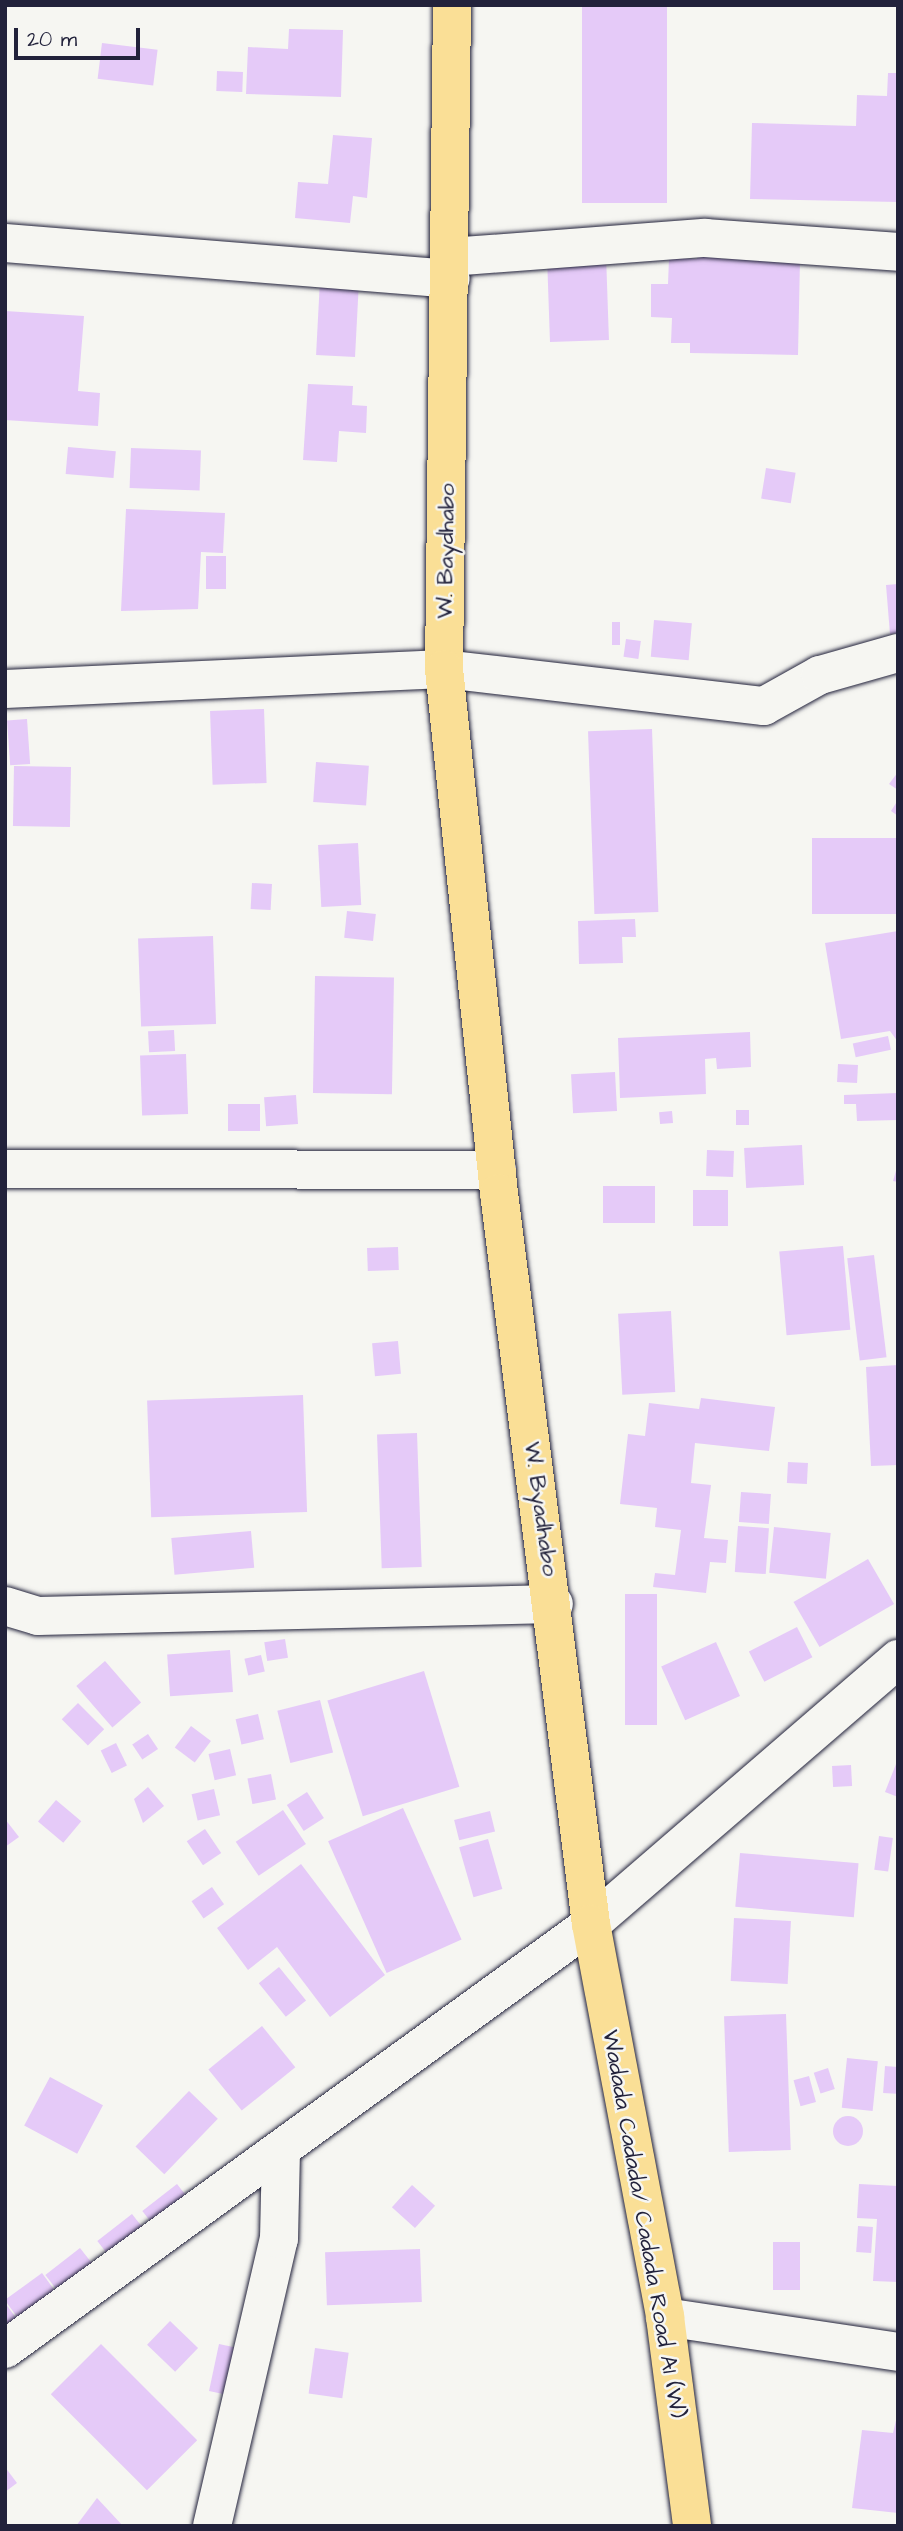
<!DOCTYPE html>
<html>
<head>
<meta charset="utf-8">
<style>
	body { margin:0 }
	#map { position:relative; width:903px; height:2531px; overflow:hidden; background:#f6f6f2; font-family:"Architects Daughter",sans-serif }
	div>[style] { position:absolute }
	.building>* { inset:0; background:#e5caf8; transform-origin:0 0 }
	.round { border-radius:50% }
	.roads { filter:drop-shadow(0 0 2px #22223b) drop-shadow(0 0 2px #22223b) }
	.minor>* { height:38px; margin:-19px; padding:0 19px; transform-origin:19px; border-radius:19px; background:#f6f6f2 }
	.major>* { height:38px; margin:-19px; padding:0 19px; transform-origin:19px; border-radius:19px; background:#fadf96 }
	span { translate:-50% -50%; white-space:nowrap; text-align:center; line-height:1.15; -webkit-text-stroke:5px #f6f6f2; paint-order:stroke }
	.street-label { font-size:23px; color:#22223b }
	.frame { position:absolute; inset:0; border:7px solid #22223b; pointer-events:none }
	.scale { position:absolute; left:14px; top:28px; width:126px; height:32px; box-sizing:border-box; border:4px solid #22223b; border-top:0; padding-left:9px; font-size:21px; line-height:24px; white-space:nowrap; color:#22223b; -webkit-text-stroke:5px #f6f6f2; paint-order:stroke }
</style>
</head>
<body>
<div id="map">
	<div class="building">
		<i style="left:582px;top:5px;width:85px;height:198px"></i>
		<i style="clip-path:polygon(289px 29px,343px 30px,341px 97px,246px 94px,248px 47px,288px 49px)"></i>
		<i style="left:102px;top:43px;width:56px;height:36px;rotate:7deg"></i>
		<i style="left:217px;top:71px;width:26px;height:20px;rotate:2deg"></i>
		<i style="clip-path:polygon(888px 73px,898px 73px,898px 202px,750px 199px,752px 123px,856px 126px,857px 95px,887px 96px)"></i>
		<i style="clip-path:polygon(333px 135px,372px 138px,367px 198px,353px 196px,350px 223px,295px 218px,298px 182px,328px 184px)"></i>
		<i style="clip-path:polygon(697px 249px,721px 249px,721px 259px,800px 260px,798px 355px,690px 353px,690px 343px,671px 343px,672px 318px,651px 317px,651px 284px,668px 284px,669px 258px,697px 259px)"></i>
		<i style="left:606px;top:255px;width:85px;height:59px;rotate:88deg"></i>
		<i style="left:320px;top:280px;width:39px;height:75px;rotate:3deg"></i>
		<i style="clip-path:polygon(5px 311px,84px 316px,78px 391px,100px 393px,98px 426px,5px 420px)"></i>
		<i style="clip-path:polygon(308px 384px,353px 386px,352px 405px,367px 406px,366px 433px,339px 431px,337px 462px,303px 460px)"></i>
		<i style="left:68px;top:447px;width:48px;height:27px;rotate:5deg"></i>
		<i style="left:131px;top:448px;width:70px;height:40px;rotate:2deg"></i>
		<i style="left:766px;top:468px;width:30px;height:31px;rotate:9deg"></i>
		<i style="clip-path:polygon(126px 509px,225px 513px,223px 553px,201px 552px,198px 609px,121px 611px)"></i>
		<i style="left:206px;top:556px;width:20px;height:33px"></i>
		<i style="clip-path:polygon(898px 584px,898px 633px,890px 634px,886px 585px)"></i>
		<i style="left:654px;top:620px;width:38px;height:37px;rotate:5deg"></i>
		<i style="left:612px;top:622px;width:8px;height:23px"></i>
		<i style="left:626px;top:639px;width:15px;height:18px;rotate:8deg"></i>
		<i style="left:264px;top:709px;width:74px;height:54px;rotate:88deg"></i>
		<i style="left:27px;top:719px;width:45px;height:20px;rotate:86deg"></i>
		<i style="left:652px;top:729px;width:183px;height:64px;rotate:88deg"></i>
		<i style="left:316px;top:762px;width:53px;height:40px;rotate:4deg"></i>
		<i style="left:14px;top:766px;width:57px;height:60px;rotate:1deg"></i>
		<i style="clip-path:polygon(898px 772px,898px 790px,889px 784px)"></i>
		<i style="clip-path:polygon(898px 800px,898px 816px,891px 811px)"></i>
		<i style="left:898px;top:838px;width:76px;height:86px;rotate:90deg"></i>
		<i style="left:358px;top:843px;width:62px;height:40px;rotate:87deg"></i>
		<i style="left:252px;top:883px;width:20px;height:26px;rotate:3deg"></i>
		<i style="left:347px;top:911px;width:29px;height:27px;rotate:6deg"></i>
		<i style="clip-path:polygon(635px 919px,636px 937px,622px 937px,623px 963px,579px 964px,578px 921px)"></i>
		<i style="clip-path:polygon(898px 931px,898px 1042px,890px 1031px,841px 1039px,825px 943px)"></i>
		<i style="left:213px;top:936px;width:88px;height:75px;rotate:88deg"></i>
		<i style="left:315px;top:976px;width:79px;height:117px;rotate:1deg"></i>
		<i style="left:174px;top:1030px;width:21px;height:26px;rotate:87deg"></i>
		<i style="clip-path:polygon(750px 1032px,751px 1067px,717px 1069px,716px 1058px,705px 1059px,706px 1094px,620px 1098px,618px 1038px)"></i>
		<i style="left:888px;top:1036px;width:14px;height:36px;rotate:78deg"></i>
		<i style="left:186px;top:1054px;width:60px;height:46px;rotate:88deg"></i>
		<i style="left:838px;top:1064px;width:20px;height:18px;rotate:3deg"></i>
		<i style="left:615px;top:1072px;width:39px;height:44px;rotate:87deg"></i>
		<i style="clip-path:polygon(898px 1093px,898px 1120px,857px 1121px,856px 1104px,844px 1104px,844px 1095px)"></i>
		<i style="left:296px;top:1095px;width:29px;height:32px;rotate:86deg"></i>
		<i style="left:228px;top:1104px;width:32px;height:27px"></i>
		<i style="left:749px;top:1110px;width:15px;height:13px;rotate:90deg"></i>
		<i style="left:672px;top:1111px;width:12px;height:13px;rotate:85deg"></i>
		<i style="left:802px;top:1145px;width:40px;height:58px;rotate:87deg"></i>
		<i style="left:707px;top:1150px;width:27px;height:26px;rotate:2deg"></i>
		<i style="clip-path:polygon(898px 1164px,898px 1182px,893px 1181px)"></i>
		<i style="left:603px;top:1186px;width:52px;height:37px"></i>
		<i style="left:693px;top:1190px;width:35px;height:36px"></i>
		<i style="left:843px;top:1246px;width:84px;height:64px;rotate:85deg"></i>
		<i style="left:398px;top:1247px;width:23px;height:31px;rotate:88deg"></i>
		<i style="left:874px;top:1255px;width:103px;height:27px;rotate:83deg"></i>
		<i style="left:671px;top:1311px;width:81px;height:53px;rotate:87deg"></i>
		<i style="left:398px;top:1341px;width:33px;height:26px;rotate:85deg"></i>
		<i style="clip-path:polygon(898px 1365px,898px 1465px,871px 1466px,866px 1367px)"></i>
		<i style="left:303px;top:1395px;width:117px;height:156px;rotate:88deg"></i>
		<i style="clip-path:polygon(701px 1398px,775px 1407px,769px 1451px,695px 1443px,691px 1483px,711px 1485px,704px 1538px,728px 1540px,726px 1563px,710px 1562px,706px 1593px,653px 1587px,655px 1573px,675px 1575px,681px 1530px,655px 1527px,657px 1508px,620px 1504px,628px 1434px,645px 1436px,649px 1403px,699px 1409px)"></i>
		<i style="left:417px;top:1433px;width:134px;height:40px;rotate:88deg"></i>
		<i style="left:788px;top:1462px;width:20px;height:21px;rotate:3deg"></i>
		<i style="left:741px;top:1492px;width:30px;height:30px;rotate:4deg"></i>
		<i style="left:738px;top:1526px;width:31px;height:46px;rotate:4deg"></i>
		<i style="left:774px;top:1527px;width:57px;height:46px;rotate:6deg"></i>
		<i style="left:251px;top:1531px;width:37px;height:80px;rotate:85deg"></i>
		<i style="left:868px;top:1559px;width:52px;height:86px;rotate:60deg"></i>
		<i style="left:657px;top:1594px;width:131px;height:32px;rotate:90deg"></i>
		<i style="left:797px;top:1627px;width:34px;height:54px;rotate:63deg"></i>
		<i style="left:285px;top:1639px;width:19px;height:21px;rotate:81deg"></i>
		<i style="left:716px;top:1642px;width:59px;height:60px;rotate:66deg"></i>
		<i style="left:230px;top:1650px;width:42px;height:63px;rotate:86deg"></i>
		<i style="left:261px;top:1655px;width:17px;height:17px;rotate:77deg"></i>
		<i style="left:105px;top:1661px;width:55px;height:38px;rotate:49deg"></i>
		<i style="left:424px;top:1671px;width:121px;height:101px;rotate:73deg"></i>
		<i style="left:320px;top:1700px;width:54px;height:44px;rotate:76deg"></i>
		<i style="left:78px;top:1703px;width:37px;height:23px;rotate:45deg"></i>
		<i style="left:258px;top:1714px;width:26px;height:23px;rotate:77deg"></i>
		<i style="left:191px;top:1726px;width:25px;height:27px;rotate:37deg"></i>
		<i style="left:148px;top:1734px;width:18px;height:19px;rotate:56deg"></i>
		<i style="left:116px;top:1743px;width:25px;height:17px;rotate:64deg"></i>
		<i style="left:230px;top:1749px;width:27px;height:22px;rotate:77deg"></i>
		<i style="clip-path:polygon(898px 1759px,898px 1797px,885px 1792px)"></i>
		<i style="left:851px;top:1765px;width:21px;height:19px;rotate:87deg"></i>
		<i style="left:271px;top:1774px;width:26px;height:24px;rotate:79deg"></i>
		<i style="clip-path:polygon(148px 1787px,164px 1806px,143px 1823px,134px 1799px)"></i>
		<i style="left:214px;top:1789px;width:27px;height:23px;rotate:77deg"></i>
		<i style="left:307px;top:1792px;width:31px;height:24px;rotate:57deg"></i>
		<i style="left:56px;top:1800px;width:33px;height:28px;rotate:40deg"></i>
		<i style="left:403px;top:1808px;width:144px;height:82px;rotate:66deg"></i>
		<i style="left:283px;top:1810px;width:41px;height:57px;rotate:56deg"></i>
		<i style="left:490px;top:1811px;width:21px;height:37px;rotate:76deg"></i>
		<i style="clip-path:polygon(5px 1819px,19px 1837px,5px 1847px)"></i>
		<i style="left:205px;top:1829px;width:29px;height:22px;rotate:56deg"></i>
		<i style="left:879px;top:1836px;width:14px;height:34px;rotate:8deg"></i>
		<i style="left:488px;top:1839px;width:52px;height:30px;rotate:74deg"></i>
		<i style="left:740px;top:1853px;width:119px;height:54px;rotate:5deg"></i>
		<i style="clip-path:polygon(301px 1864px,385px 1975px,330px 2017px,277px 1947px,248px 1970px,217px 1928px)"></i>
		<i style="left:212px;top:1887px;width:21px;height:25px;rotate:55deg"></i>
		<i style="left:734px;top:1918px;width:57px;height:63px;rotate:3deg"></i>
		<i style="left:279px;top:1967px;width:43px;height:26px;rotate:51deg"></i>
		<i style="left:786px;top:2014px;width:136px;height:62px;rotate:88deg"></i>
		<i style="left:262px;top:2026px;width:53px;height:69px;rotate:51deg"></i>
		<i style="left:847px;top:2058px;width:31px;height:50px;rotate:6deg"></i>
		<i style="left:885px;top:2066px;width:13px;height:27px;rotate:4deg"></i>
		<i style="left:828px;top:2068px;width:22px;height:15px;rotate:72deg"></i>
		<i style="left:809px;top:2076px;width:27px;height:16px;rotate:75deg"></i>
		<i style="left:50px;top:2077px;width:60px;height:55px;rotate:28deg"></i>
		<i style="left:189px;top:2091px;width:40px;height:77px;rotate:44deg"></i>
		<i class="round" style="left:833px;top:2116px;width:30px;height:30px"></i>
		<i style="left:177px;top:2184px;width:23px;height:44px;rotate:52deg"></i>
		<i style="clip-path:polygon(859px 2184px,898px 2186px,898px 2282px,873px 2281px,877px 2219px,857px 2218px)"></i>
		<i style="left:412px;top:2185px;width:31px;height:30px;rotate:42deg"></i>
		<i style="left:132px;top:2214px;width:23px;height:44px;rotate:52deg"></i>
		<i style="left:858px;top:2226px;width:15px;height:26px;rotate:4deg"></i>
		<i style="left:773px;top:2242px;width:27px;height:48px"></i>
		<i style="left:80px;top:2248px;width:23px;height:44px;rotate:52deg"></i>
		<i style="left:420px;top:2249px;width:53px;height:95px;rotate:88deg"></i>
		<i style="left:42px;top:2273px;width:24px;height:46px;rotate:54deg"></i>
		<i style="clip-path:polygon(5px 2303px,17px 2319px,5px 2328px)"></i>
		<i style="left:170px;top:2321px;width:39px;height:33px;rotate:44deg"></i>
		<i style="left:101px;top:2344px;width:136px;height:71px;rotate:45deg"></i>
		<i style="left:219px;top:2344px;width:24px;height:48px;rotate:12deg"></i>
		<i style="left:315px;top:2348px;width:34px;height:46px;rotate:8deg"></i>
		<i style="clip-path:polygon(898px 2412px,898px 2513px,852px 2508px,862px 2430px,893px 2433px)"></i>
		<i style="clip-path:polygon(5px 2467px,17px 2483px,5px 2492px)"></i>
		<i style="clip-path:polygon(97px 2498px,123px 2526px,76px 2526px)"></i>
	</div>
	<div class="roads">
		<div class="minor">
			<i style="left:5px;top:243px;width:447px;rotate:4.6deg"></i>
			<i style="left:450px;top:257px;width:256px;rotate:-4.3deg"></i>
			<i style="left:705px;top:238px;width:194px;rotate:4.1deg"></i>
			<i style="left:5px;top:689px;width:439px;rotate:-2.6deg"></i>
			<i style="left:444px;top:669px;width:322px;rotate:6.6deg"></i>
			<i style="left:764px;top:706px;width:64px;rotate:-29deg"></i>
			<i style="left:820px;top:675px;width:81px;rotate:-15.8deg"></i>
			<i style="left:5px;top:1169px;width:492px;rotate:0.1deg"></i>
			<i style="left:5px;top:1606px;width:34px;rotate:17deg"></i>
			<i style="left:38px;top:1616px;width:516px;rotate:-1.33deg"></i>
			<i style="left:665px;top:2317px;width:236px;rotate:8.5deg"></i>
			<i style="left:5px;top:2349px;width:724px;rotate:-35.95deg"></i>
			<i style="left:591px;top:1924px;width:406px;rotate:-40.8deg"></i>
			<i style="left:212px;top:2526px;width:295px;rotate:-76.9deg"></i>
			<i style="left:279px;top:2239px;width:89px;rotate:-88.7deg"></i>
		</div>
		<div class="major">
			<i style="left:452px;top:5px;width:664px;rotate:90.69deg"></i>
			<i style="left:444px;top:669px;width:527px;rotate:84.01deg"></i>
			<i style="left:499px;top:1193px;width:737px;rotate:82.83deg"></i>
			<i style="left:591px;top:1924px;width:400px;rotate:79.3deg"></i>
			<i style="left:665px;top:2317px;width:211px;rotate:82.6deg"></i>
		</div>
	</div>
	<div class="street-label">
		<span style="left:446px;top:551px;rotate:-89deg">W. Baydhabo</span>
		<span style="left:541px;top:1509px;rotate:82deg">W. Byadhabo</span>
		<span style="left:644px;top:2224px;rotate:80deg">Wadada Cadada/ Cadada Road A1 (W)</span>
	</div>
	<div class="frame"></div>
	<div class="scale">20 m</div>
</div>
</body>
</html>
